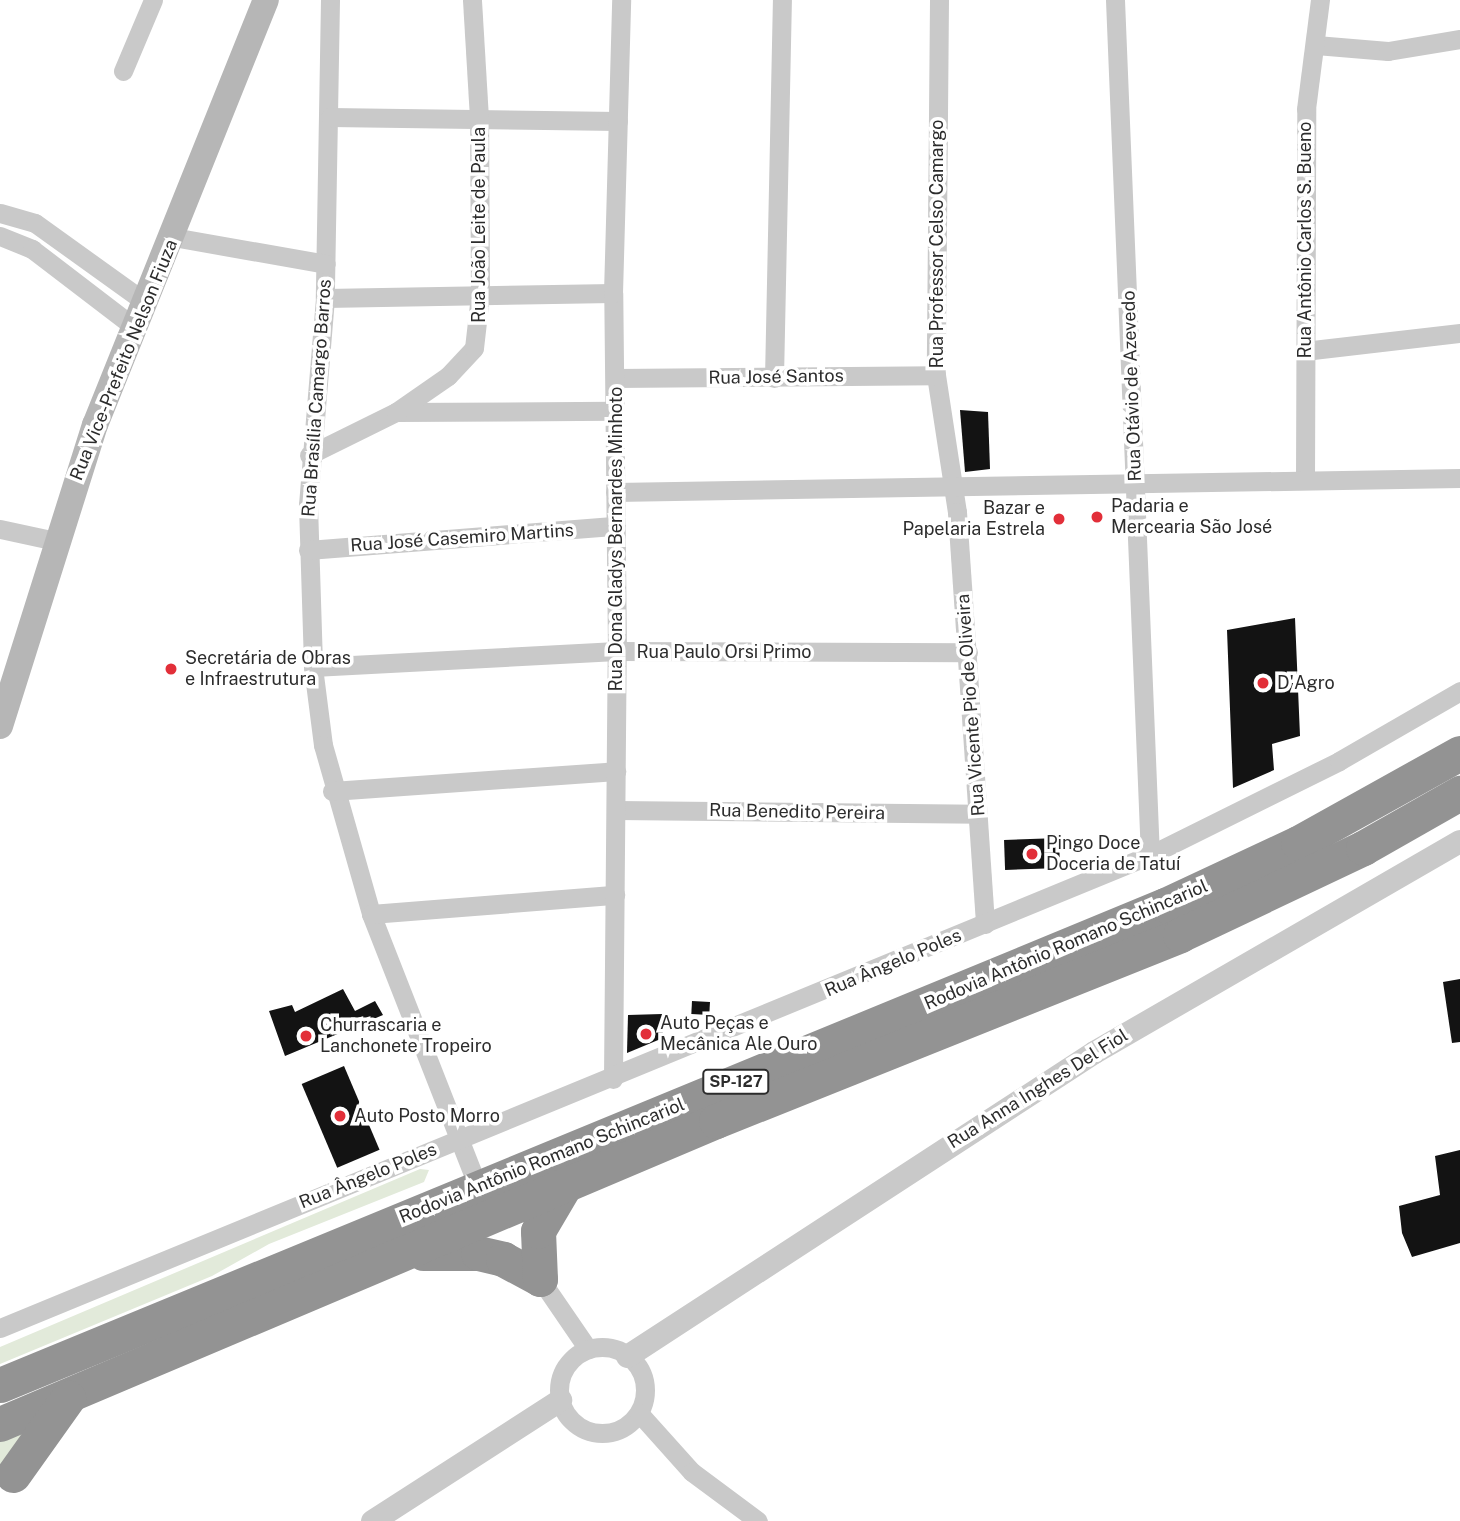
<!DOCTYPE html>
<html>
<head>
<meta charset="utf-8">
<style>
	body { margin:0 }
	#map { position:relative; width:1460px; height:1521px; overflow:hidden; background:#fff; font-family:"Public Sans",sans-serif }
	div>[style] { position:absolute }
	.green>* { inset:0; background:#e2eada }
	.building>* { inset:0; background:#131313; transform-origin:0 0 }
	.minor>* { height:19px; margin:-9.5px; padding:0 9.5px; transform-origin:9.5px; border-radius:9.5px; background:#c9c9c9 }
	.minor>.ring { margin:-9.5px; padding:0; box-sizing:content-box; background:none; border:19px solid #c9c9c9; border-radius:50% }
	.tertiary>* { height:23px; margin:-11.5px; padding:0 11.5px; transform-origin:11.5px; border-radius:11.5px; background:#c9c9c9 }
	.secondary>* { height:26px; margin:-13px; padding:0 13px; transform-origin:13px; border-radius:13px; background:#b6b6b6 }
	.motorway>* { height:35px; margin:-17.5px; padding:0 17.5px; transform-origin:17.5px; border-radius:17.5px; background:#939393 }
	.dots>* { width:19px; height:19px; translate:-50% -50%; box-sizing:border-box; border:4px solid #fff; border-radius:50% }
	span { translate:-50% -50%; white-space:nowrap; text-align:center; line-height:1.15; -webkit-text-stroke:7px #fff; paint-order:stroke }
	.shield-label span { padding:2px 5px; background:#fff; border:2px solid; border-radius:5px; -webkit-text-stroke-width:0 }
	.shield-label { font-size:16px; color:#2c2c2c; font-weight:700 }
	.street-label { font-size:18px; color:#2c2c2c }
	.poi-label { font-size:18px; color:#2c2c2c }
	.left { translate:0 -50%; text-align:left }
	.right { translate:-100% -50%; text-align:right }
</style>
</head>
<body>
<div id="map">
	<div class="green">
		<i style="clip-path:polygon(420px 1169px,429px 1170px,424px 1182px,269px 1244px,212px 1276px,0 1364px,0 1347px)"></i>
		<i style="clip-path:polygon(28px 1430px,0 1472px,0 1441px)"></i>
	</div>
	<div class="building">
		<i style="clip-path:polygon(960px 410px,988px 412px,990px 469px,965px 472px)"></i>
		<i style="clip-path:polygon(1295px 618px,1300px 736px,1272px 744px,1274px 770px,1233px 788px,1227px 630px)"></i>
		<i style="left:1059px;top:838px;width:30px;height:55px;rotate:88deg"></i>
		<i style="clip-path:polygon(1460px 979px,1460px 1042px,1452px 1043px,1443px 982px)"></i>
		<i style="clip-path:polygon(343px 989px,355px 1011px,375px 1001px,383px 1015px,285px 1056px,269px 1011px,292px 1005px,295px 1012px)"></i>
		<i style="left:692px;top:1001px;width:18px;height:13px;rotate:3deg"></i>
		<i style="clip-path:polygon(662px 1014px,663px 1038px,627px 1053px,628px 1015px)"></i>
		<i style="left:344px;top:1066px;width:91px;height:46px;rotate:67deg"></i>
		<i style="clip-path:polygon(1460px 1150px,1460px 1243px,1412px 1257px,1402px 1233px,1399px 1206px,1440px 1195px,1435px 1156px)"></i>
	</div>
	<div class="minor">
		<i style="left:330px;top:0;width:298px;rotate:91deg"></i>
		<i style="left:325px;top:298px;width:208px;rotate:94.7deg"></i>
		<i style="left:308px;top:505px;width:162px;rotate:88.2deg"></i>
		<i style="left:313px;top:667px;width:79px;rotate:82.7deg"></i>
		<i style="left:323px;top:745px;width:176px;rotate:74.1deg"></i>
		<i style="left:371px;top:914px;width:293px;rotate:68.6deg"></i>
		<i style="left:939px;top:0;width:375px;rotate:90.5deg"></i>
		<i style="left:936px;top:375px;width:139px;rotate:81.3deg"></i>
		<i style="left:957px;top:512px;width:413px;rotate:86.1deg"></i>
		<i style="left:1115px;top:0;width:856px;rotate:87.66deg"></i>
		<i style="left:1316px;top:45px;width:72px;rotate:4.8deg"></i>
		<i style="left:1388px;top:51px;width:73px;rotate:-9.5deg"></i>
		<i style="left:123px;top:71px;width:77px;rotate:-67.1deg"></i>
		<i style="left:330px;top:117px;width:288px;rotate:0.8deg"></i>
		<i style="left:0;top:213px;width:36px;rotate:16deg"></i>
		<i style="left:35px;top:223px;width:135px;rotate:35.7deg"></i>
		<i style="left:0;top:236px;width:35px;rotate:22deg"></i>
		<i style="left:32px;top:249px;width:128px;rotate:37.4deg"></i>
		<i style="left:173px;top:237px;width:155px;rotate:10deg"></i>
		<i style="left:325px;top:298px;width:288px;rotate:-1deg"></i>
		<i style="left:1304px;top:351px;width:157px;rotate:-6.6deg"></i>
		<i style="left:615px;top:378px;width:321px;rotate:-0.5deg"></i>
		<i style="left:774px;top:378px;width:378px;rotate:-88.8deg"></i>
		<i style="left:396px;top:412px;width:218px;rotate:-0.3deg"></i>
		<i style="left:309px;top:455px;width:97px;rotate:-26.3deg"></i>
		<i style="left:396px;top:412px;width:63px;rotate:-34.7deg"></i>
		<i style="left:448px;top:376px;width:38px;rotate:-47deg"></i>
		<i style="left:474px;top:348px;width:53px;rotate:-83.5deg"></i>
		<i style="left:480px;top:295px;width:177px;rotate:-90.3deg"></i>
		<i style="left:479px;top:118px;width:118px;rotate:-93.4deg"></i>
		<i style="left:1305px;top:480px;width:371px;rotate:-89.8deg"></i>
		<i style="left:1306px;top:109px;width:110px;rotate:-82.7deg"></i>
		<i style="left:615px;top:492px;width:845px;rotate:-0.95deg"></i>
		<i style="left:0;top:529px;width:57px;rotate:12.1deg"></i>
		<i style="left:308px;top:550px;width:309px;rotate:-4.5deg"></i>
		<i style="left:313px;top:667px;width:304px;rotate:-3deg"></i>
		<i style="left:617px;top:651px;width:351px;rotate:0.2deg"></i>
		<i style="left:332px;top:791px;width:285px;rotate:-4deg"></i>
		<i style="left:616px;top:810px;width:362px;rotate:0.6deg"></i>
		<i style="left:371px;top:914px;width:245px;rotate:-4.5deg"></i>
		<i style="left:613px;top:1079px;width:428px;rotate:-89.5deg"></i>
		<i style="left:617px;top:651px;width:358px;rotate:-90.6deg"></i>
		<i style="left:613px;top:293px;width:293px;rotate:-88.4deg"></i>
		<i style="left:540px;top:1279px;width:85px;rotate:55.6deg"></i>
		<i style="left:0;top:1328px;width:1243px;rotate:-22.36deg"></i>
		<i style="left:1150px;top:855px;width:211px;rotate:-26.4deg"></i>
		<i style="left:1339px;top:761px;width:140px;rotate:-30deg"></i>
		<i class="ring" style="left:559px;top:1347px;width:67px;height:67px"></i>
		<i style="left:639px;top:1413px;width:79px;rotate:48.1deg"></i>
		<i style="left:692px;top:1472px;width:82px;rotate:36.6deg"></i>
	</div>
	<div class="tertiary">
		<i style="left:627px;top:1356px;width:557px;rotate:-33.06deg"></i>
		<i style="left:1094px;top:1052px;width:422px;rotate:-30deg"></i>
		<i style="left:372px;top:1521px;width:224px;rotate:-32.8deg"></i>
	</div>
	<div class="secondary">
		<i style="left:0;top:726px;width:316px;rotate:-72.5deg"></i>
		<i style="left:95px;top:425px;width:458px;rotate:-68.1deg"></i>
	</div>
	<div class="motorway">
		<i style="left:423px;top:1253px;width:55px"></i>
		<i style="left:478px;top:1253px;width:26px;rotate:13deg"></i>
		<i style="left:503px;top:1259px;width:42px;rotate:28.4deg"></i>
		<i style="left:540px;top:1279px;width:48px;rotate:-92.4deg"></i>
		<i style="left:538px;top:1231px;width:53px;rotate:-59.6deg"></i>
		<i style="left:0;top:1385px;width:1260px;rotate:-22.39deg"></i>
		<i style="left:1165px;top:905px;width:147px;rotate:-25deg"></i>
		<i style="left:1298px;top:843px;width:185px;rotate:-29.1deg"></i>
		<i style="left:0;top:1424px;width:777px;rotate:-22.94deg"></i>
		<i style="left:716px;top:1121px;width:500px;rotate:-21.8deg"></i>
		<i style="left:1180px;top:935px;width:203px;rotate:-25.4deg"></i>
		<i style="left:1363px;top:848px;width:112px;rotate:-29.6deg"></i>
		<i style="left:13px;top:1475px;width:95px;rotate:-54.5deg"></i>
	</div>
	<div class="dots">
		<i style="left:1097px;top:517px;background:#e22f39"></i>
		<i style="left:1059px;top:519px;background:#e22f39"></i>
		<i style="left:171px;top:669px;background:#e22f39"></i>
		<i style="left:1263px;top:683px;background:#e22f39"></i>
		<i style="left:1032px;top:854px;background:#e22f39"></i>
		<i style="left:646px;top:1034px;background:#e22f39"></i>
		<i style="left:306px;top:1036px;background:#e22f39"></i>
		<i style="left:340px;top:1116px;background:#e22f39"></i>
	</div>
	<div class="shield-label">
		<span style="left:736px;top:1082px">SP-127</span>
	</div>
	<div class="street-label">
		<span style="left:479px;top:225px;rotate:-90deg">Rua João Leite de Paula</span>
		<span style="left:1305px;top:240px;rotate:-90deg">Rua Antônio Carlos S. Bueno</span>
		<span style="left:937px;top:244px;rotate:-90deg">Rua Professor Celso Camargo</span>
		<span style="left:124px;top:360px;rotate:-68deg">Rua Vice-Prefeito Nelson Fiuza</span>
		<span style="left:776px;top:377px;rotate:-1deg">Rua José Santos</span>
		<span style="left:1132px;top:386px;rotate:-92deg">Rua Otávio de Azevedo</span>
		<span style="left:317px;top:398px;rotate:-86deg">Rua Brasília Camargo Barros</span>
		<span style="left:462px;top:538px;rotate:-4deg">Rua José Casemiro Martins</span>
		<span style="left:616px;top:539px;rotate:-90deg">Rua Dona Gladys Bernardes Minhoto</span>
		<span style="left:724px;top:652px">Rua Paulo Orsi Primo</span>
		<span style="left:971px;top:705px;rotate:-94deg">Rua Vicente Pio de Oliveira</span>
		<span style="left:797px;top:812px;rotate:1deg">Rua Benedito Pereira</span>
		<span style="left:1066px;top:945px;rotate:-23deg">Rodovia Antônio Romano Schincariol</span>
		<span style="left:893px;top:963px;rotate:-23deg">Rua Ângelo Poles</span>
		<span style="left:1038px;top:1089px;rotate:-32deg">Rua Anna Inghes Del Fiol</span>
		<span style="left:542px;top:1161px;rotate:-22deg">Rodovia Antônio Romano Schincariol</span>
		<span style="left:368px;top:1176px;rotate:-22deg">Rua Ângelo Poles</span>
	</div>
	<div class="poi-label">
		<span class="left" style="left:1111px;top:517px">Padaria e<br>Mercearia São José</span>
		<span class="right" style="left:1045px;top:519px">Bazar e<br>Papelaria Estrela</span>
		<span class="left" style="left:185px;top:669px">Secretária de Obras<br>e Infraestrutura</span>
		<span class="left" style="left:1277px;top:683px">D'Agro</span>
		<span class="left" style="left:1046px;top:854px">Pingo Doce<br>Doceria de Tatuí</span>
		<span class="left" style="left:660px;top:1034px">Auto Peças e<br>Mecânica Ale Ouro</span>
		<span class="left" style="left:320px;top:1036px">Churrascaria e<br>Lanchonete Tropeiro</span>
		<span class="left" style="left:354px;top:1116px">Auto Posto Morro</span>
	</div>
</div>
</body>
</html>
